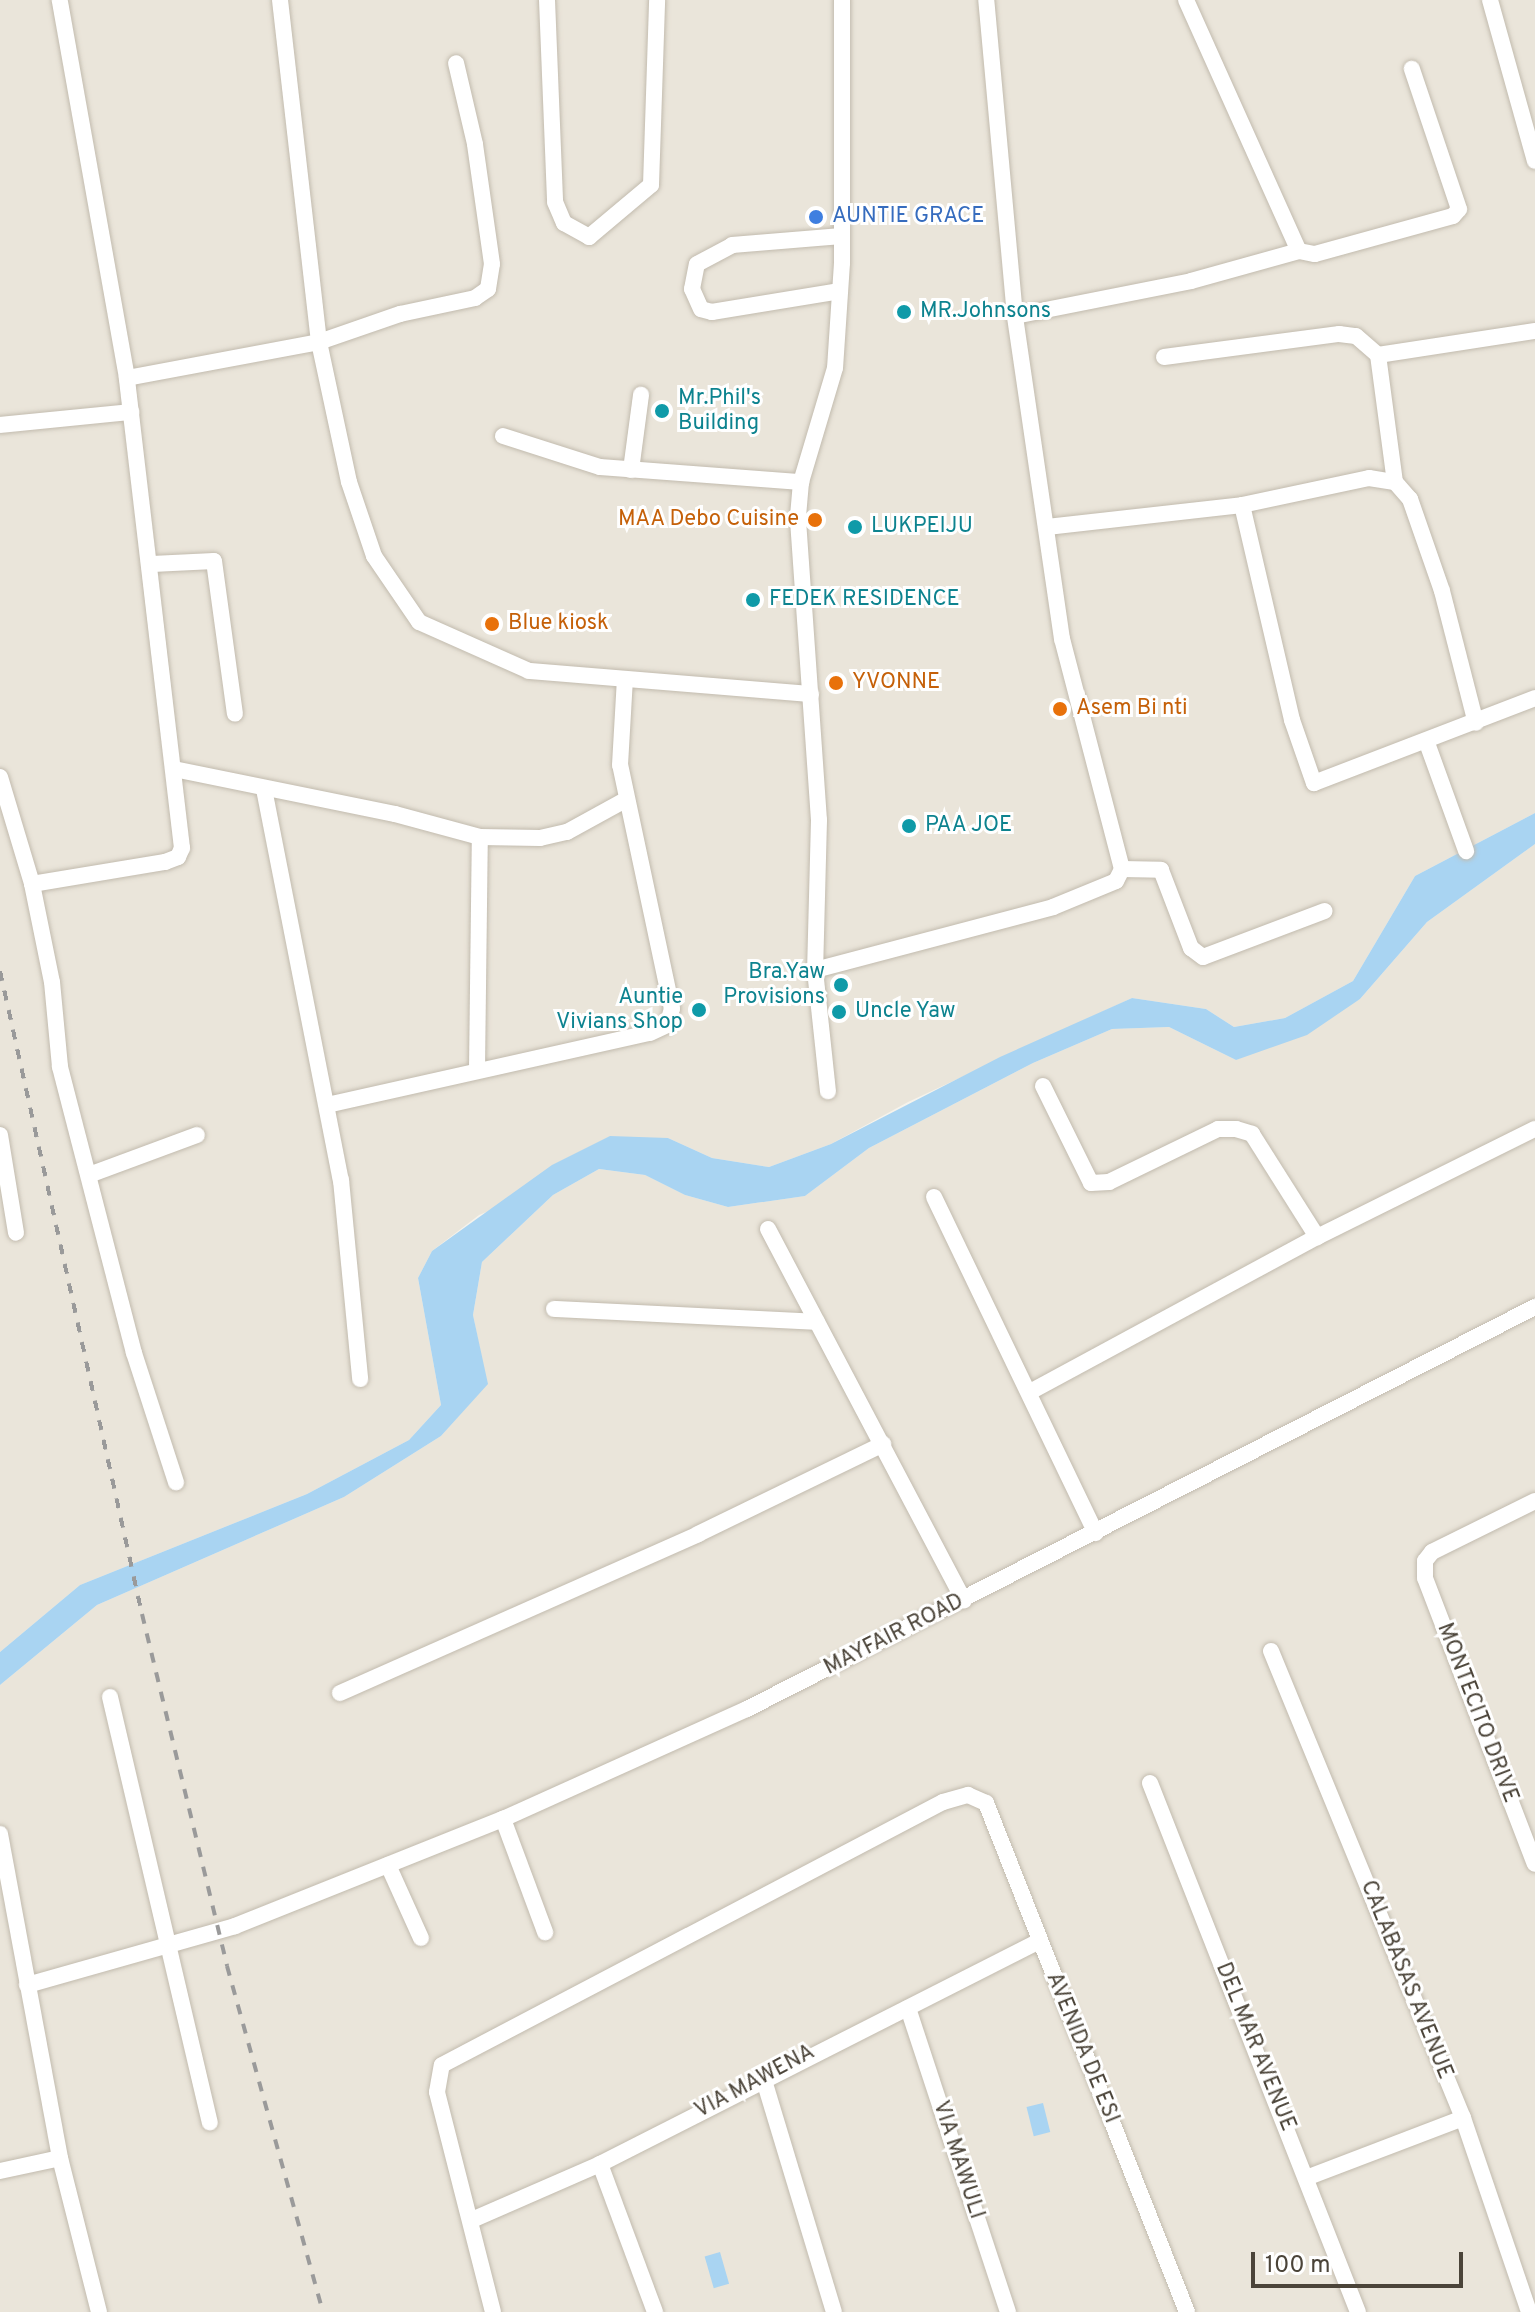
<!DOCTYPE html>
<html>
<head>
<meta charset="utf-8">
<style>
	body { margin:0 }
	#map { position:relative; width:1535px; height:2312px; overflow:hidden; background:#f6f3ec; font-family:Overpass,sans-serif }
	div>[style] { position:absolute }
	.residential>* { inset:0; background:#eae5da }
	.water>* { inset:0; background:#a9d4f2; transform-origin:0 0 }
	.roads { filter:drop-shadow(0 0 2px #c2bbae) drop-shadow(0 0 2px #c2bbae) }
	.minor>* { height:16px; margin:-8px; padding:0 8px; transform-origin:8px; border-radius:8px; background:#fff }
	.rail>* { height:4px; margin-top:-2px; transform-origin:0; background:repeating-linear-gradient(90deg,#9a9a9a 0 10px,transparent 0 20px) }
	.dots>* { width:22px; height:22px; translate:-50% -50%; box-sizing:border-box; border:4px solid #fff; border-radius:50% }
	span { translate:-50% -50%; white-space:nowrap; text-align:center; line-height:1.15; -webkit-text-stroke:6px #fff; paint-order:stroke }
	.shop-label { font-size:22px; color:#366cbe }
	.left { translate:0 -50%; text-align:left }
	.culture-label { font-size:22px; color:#0d838f }
	.right { translate:-100% -50%; text-align:right }
	.food-label { font-size:22px; color:#c56008 }
	.street-label { font-size:22px; color:#4b4439 }
	.scale { position:absolute; left:1251px; top:2252px; width:212px; height:36px; box-sizing:border-box; border:4px solid #4b4439; border-top:0; padding-left:10px; font-size:24px; line-height:28px; white-space:nowrap; color:#4b4439; -webkit-text-stroke:6px #fff; paint-order:stroke }
</style>
</head>
<body>
<div id="map">
	<div class="residential">
		<i style="clip-path:polygon(0 0,1535px 0,1535px 813px,1415px 876px,1353px 981px,1285px 1018px,1234px 1027px,1206px 1009px,1132px 998px,908px 1102px,831px 1144px,769px 1167px,712px 1158px,668px 1138px,479px 1215px,432px 1251px,418px 1278px,441px 1405px,409px 1440px,307px 1494px,80px 1585px,0 1652px)"></i>
		<i style="clip-path:polygon(1535px 844px,1535px 2312px,0 2312px,0 1685px,97px 1605px,344px 1497px,441px 1436px,487px 1384px,473px 1315px,482px 1262px,553px 1195px,599px 1169px,645px 1175px,685px 1195px,728px 1207px,805px 1196px,869px 1148px,1033px 1063px,1112px 1029px,1169px 1027px,1236px 1060px,1360px 999px,1427px 922px)"></i>
	</div>
	<div class="water">
		<i style="clip-path:polygon(1535px 813px,1535px 844px,1427px 922px,1360px 999px,1307px 1035px,1236px 1060px,1169px 1027px,1112px 1029px,1033px 1063px,869px 1148px,805px 1196px,728px 1207px,685px 1195px,645px 1175px,599px 1169px,553px 1195px,482px 1262px,473px 1315px,488px 1384px,441px 1436px,344px 1497px,97px 1605px,0 1685px,0 1652px,80px 1585px,307px 1494px,409px 1440px,441px 1405px,418px 1278px,432px 1251px,552px 1165px,610px 1136px,668px 1138px,712px 1158px,769px 1167px,831px 1144px,1000px 1057px,1132px 998px,1206px 1009px,1234px 1027px,1285px 1018px,1353px 981px,1415px 876px)"></i>
		<i style="left:1043px;top:2103px;width:30px;height:17px;rotate:76deg"></i>
		<i style="left:720px;top:2252px;width:33px;height:16px;rotate:74deg"></i>
	</div>
	<div class="roads">
		<div class="minor">
			<i style="left:280px;top:0;width:344px;rotate:83.5deg"></i>
			<i style="left:319px;top:342px;width:143px;rotate:77.9deg"></i>
			<i style="left:349px;top:482px;width:78px;rotate:71.3deg"></i>
			<i style="left:374px;top:556px;width:80px;rotate:55.7deg"></i>
			<i style="left:419px;top:622px;width:120px;rotate:24deg"></i>
			<i style="left:529px;top:671px;width:283px;rotate:4.7deg"></i>
			<i style="left:547px;top:0;width:202px;rotate:87.7deg"></i>
			<i style="left:555px;top:202px;width:23px;rotate:67deg"></i>
			<i style="left:564px;top:223px;width:29px;rotate:29deg"></i>
			<i style="left:589px;top:237px;width:81px;rotate:-40deg"></i>
			<i style="left:651px;top:185px;width:185px;rotate:-88.1deg"></i>
			<i style="left:842px;top:0;width:263px;rotate:90deg"></i>
			<i style="left:842px;top:263px;width:105px;rotate:93.8deg"></i>
			<i style="left:835px;top:368px;width:119px;rotate:106.6deg"></i>
			<i style="left:801px;top:482px;width:38px;rotate:95deg"></i>
			<i style="left:798px;top:520px;width:301px;rotate:86deg"></i>
			<i style="left:819px;top:820px;width:150px;rotate:91.5deg"></i>
			<i style="left:815px;top:970px;width:246px;rotate:-14.8deg"></i>
			<i style="left:1053px;top:907px;width:68px;rotate:-22.4deg"></i>
			<i style="left:1116px;top:881px;width:13px;rotate:-63deg"></i>
			<i style="left:1122px;top:869px;width:238px;rotate:-104.6deg"></i>
			<i style="left:1062px;top:639px;width:326px;rotate:-98.3deg"></i>
			<i style="left:1015px;top:316px;width:317px;rotate:-95.2deg"></i>
			<i style="left:1186px;top:0;width:275px;rotate:65.8deg"></i>
			<i style="left:1299px;top:251px;width:16px;rotate:11deg"></i>
			<i style="left:1315px;top:254px;width:143px;rotate:-15.4deg"></i>
			<i style="left:1453px;top:216px;width:9px;rotate:-49deg"></i>
			<i style="left:1459px;top:209px;width:148px;rotate:-108.6deg"></i>
			<i style="left:1490px;top:0;width:167px;rotate:74.4deg"></i>
			<i style="left:840px;top:291px;width:130px;rotate:170.7deg"></i>
			<i style="left:712px;top:312px;width:11px;rotate:-165deg"></i>
			<i style="left:701px;top:309px;width:22px;rotate:-114deg"></i>
			<i style="left:692px;top:289px;width:25px;rotate:-79deg"></i>
			<i style="left:697px;top:264px;width:40px;rotate:-28deg"></i>
			<i style="left:732px;top:245px;width:110px;rotate:-4.7deg"></i>
			<i style="left:1015px;top:316px;width:179px;rotate:-11.2deg"></i>
			<i style="left:1191px;top:281px;width:112px;rotate:-15.5deg"></i>
			<i style="left:1378px;top:355px;width:159px;rotate:-8.7deg"></i>
			<i style="left:1164px;top:357px;width:177px;rotate:-7.5deg"></i>
			<i style="left:1339px;top:334px;width:17px;rotate:7deg"></i>
			<i style="left:1356px;top:336px;width:29px;rotate:41deg"></i>
			<i style="left:1378px;top:355px;width:128px;rotate:82.4deg"></i>
			<i style="left:1395px;top:482px;width:23px;rotate:49deg"></i>
			<i style="left:1410px;top:499px;width:97px;rotate:70.8deg"></i>
			<i style="left:1442px;top:591px;width:136px;rotate:75.6deg"></i>
			<i style="left:127px;top:378px;width:195px;rotate:-10.6deg"></i>
			<i style="left:319px;top:342px;width:86px;rotate:-19.1deg"></i>
			<i style="left:400px;top:314px;width:77px;rotate:-12deg"></i>
			<i style="left:475px;top:298px;width:16px;rotate:-35deg"></i>
			<i style="left:488px;top:289px;width:25px;rotate:-81deg"></i>
			<i style="left:492px;top:264px;width:121px;rotate:-98.1deg"></i>
			<i style="left:475px;top:144px;width:83px;rotate:-103.2deg"></i>
			<i style="left:0;top:425px;width:132px;rotate:-5.7deg"></i>
			<i style="left:503px;top:436px;width:102px;rotate:17.7deg"></i>
			<i style="left:600px;top:467px;width:202px;rotate:4.3deg"></i>
			<i style="left:631px;top:470px;width:76px;rotate:-82.4deg"></i>
			<i style="left:1242px;top:505px;width:221px;rotate:76.9deg"></i>
			<i style="left:1292px;top:720px;width:67px;rotate:70.8deg"></i>
			<i style="left:1314px;top:783px;width:237px;rotate:-21deg"></i>
			<i style="left:1047px;top:527px;width:196px;rotate:-6.4deg"></i>
			<i style="left:1242px;top:505px;width:130px;rotate:-12deg"></i>
			<i style="left:1369px;top:478px;width:26px;rotate:9deg"></i>
			<i style="left:152px;top:564px;width:62px;rotate:-2.8deg"></i>
			<i style="left:214px;top:561px;width:154px;rotate:82.2deg"></i>
			<i style="left:1427px;top:743px;width:115px;rotate:70.1deg"></i>
			<i style="left:174px;top:769px;width:226px;rotate:11.5deg"></i>
			<i style="left:395px;top:814px;width:88px;rotate:15.1deg"></i>
			<i style="left:480px;top:837px;width:60px;rotate:1deg"></i>
			<i style="left:540px;top:838px;width:28px;rotate:-13deg"></i>
			<i style="left:567px;top:832px;width:68px;rotate:-28.8deg"></i>
			<i style="left:0;top:777px;width:112px;rotate:73.3deg"></i>
			<i style="left:32px;top:884px;width:100px;rotate:78.5deg"></i>
			<i style="left:52px;top:982px;width:85px;rotate:84.6deg"></i>
			<i style="left:60px;top:1067px;width:295px;rotate:75.5deg"></i>
			<i style="left:134px;top:1353px;width:136px;rotate:72deg"></i>
			<i style="left:264px;top:789px;width:399px;rotate:78.9deg"></i>
			<i style="left:341px;top:1180px;width:200px;rotate:84.5deg"></i>
			<i style="left:1122px;top:869px;width:39px;rotate:1deg"></i>
			<i style="left:1161px;top:870px;width:84px;rotate:69deg"></i>
			<i style="left:1191px;top:948px;width:15px;rotate:37deg"></i>
			<i style="left:1203px;top:957px;width:130px;rotate:-20.7deg"></i>
			<i style="left:32px;top:884px;width:135px;rotate:-9.4deg"></i>
			<i style="left:165px;top:862px;width:14px;rotate:-21deg"></i>
			<i style="left:178px;top:857px;width:10px;rotate:-66deg"></i>
			<i style="left:182px;top:848px;width:473px;rotate:-96.7deg"></i>
			<i style="left:127px;top:378px;width:384px;rotate:-100.1deg"></i>
			<i style="left:815px;top:970px;width:122px;rotate:83.9deg"></i>
			<i style="left:477px;top:1069px;width:232px;rotate:-89.3deg"></i>
			<i style="left:1043px;top:1086px;width:108px;rotate:63.7deg"></i>
			<i style="left:1091px;top:1183px;width:18px;rotate:-3deg"></i>
			<i style="left:1109px;top:1182px;width:121px;rotate:-25.9deg"></i>
			<i style="left:1218px;top:1129px;width:18px"></i>
			<i style="left:1236px;top:1129px;width:17px;rotate:17deg"></i>
			<i style="left:1252px;top:1134px;width:122px;rotate:57.7deg"></i>
			<i style="left:327px;top:1105px;width:331px;rotate:-12.6deg"></i>
			<i style="left:650px;top:1033px;width:19px;rotate:-25deg"></i>
			<i style="left:667px;top:1025px;width:17px;rotate:-73deg"></i>
			<i style="left:672px;top:1009px;width:249px;rotate:-102deg"></i>
			<i style="left:620px;top:765px;width:86px;rotate:-86.7deg"></i>
			<i style="left:0;top:1135px;width:99px;rotate:80.7deg"></i>
			<i style="left:89px;top:1175px;width:115px;rotate:-20.3deg"></i>
			<i style="left:934px;top:1197px;width:373px;rotate:64.3deg"></i>
			<i style="left:768px;top:1229px;width:420px;rotate:62.2deg"></i>
			<i style="left:554px;top:1309px;width:263px;rotate:2.8deg"></i>
			<i style="left:1030px;top:1392px;width:326px;rotate:-28.4deg"></i>
			<i style="left:1317px;top:1237px;width:243px;rotate:-26.4deg"></i>
			<i style="left:1535px;top:1501px;width:115px;rotate:153.7deg"></i>
			<i style="left:1432px;top:1552px;width:11px;rotate:128deg"></i>
			<i style="left:1425px;top:1561px;width:17px;rotate:90deg"></i>
			<i style="left:1425px;top:1578px;width:306px;rotate:69deg"></i>
			<i style="left:1271px;top:1651px;width:505px;rotate:67.65deg"></i>
			<i style="left:1463px;top:2118px;width:205px;rotate:71.2deg"></i>
			<i style="left:340px;top:1693px;width:392px;rotate:-23.9deg"></i>
			<i style="left:698px;top:1534px;width:206px;rotate:-25.9deg"></i>
			<i style="left:110px;top:1697px;width:437px;rotate:76.8deg"></i>
			<i style="left:1150px;top:1783px;width:568px;rotate:68.54deg"></i>
			<i style="left:503px;top:1819px;width:121px;rotate:69.6deg"></i>
			<i style="left:0;top:1834px;width:330px;rotate:79.5deg"></i>
			<i style="left:60px;top:2158px;width:159px;rotate:75.8deg"></i>
			<i style="left:388px;top:1865px;width:80px;rotate:65.7deg"></i>
			<i style="left:27px;top:1985px;width:216px;rotate:-15.8deg"></i>
			<i style="left:235px;top:1926px;width:289px;rotate:-21.8deg"></i>
			<i style="left:503px;top:1819px;width:268px;rotate:-24.3deg"></i>
			<i style="left:747px;top:1709px;width:885px;rotate:-27.03deg"></i>
			<i style="left:908px;top:2008px;width:320px;rotate:71.8deg"></i>
			<i style="left:763px;top:2077px;width:245px;rotate:73.2deg"></i>
			<i style="left:600px;top:2164px;width:158px;rotate:69.6deg"></i>
			<i style="left:0;top:2171px;width:61px;rotate:-12.2deg"></i>
			<i style="left:1306px;top:2178px;width:168px;rotate:-20.9deg"></i>
			<i style="left:472px;top:2220px;width:140px;rotate:-23.6deg"></i>
			<i style="left:600px;top:2164px;width:491px;rotate:-26.9deg"></i>
			<i style="left:493px;top:2312px;width:227px;rotate:-104.3deg"></i>
			<i style="left:437px;top:2092px;width:27px;rotate:-80deg"></i>
			<i style="left:442px;top:2065px;width:566px;rotate:-27.7deg"></i>
			<i style="left:943px;top:1802px;width:26px;rotate:-16deg"></i>
			<i style="left:968px;top:1795px;width:20px;rotate:24deg"></i>
			<i style="left:986px;top:1803px;width:547px;rotate:68.45deg"></i>
		</div>
	</div>
	<div class="rail">
		<i style="left:0;top:971px;width:658px;rotate:77.55deg"></i>
		<i style="left:142px;top:1614px;width:362px;rotate:76.4deg"></i>
		<i style="left:227px;top:1966px;width:359px;rotate:74.5deg"></i>
	</div>
	<div class="dots">
		<i style="left:816px;top:217px;background:#3f7fe0"></i>
		<i style="left:904px;top:312px;background:#0f9aa8"></i>
		<i style="left:662px;top:411px;background:#0f9aa8"></i>
		<i style="left:815px;top:520px;background:#e8710a"></i>
		<i style="left:855px;top:527px;background:#0f9aa8"></i>
		<i style="left:753px;top:600px;background:#0f9aa8"></i>
		<i style="left:492px;top:624px;background:#e8710a"></i>
		<i style="left:836px;top:683px;background:#e8710a"></i>
		<i style="left:1060px;top:709px;background:#e8710a"></i>
		<i style="left:909px;top:826px;background:#0f9aa8"></i>
		<i style="left:841px;top:985px;background:#0f9aa8"></i>
		<i style="left:699px;top:1010px;background:#0f9aa8"></i>
		<i style="left:839px;top:1012px;background:#0f9aa8"></i>
	</div>
	<div class="shop-label">
		<span class="left" style="left:832px;top:217px">AUNTIE GRACE</span>
	</div>
	<div class="culture-label">
		<span class="left" style="left:920px;top:312px">MR.Johnsons</span>
		<span class="left" style="left:678px;top:411px">Mr.Phil's<br>Building</span>
		<span class="left" style="left:871px;top:527px">LUKPEIJU</span>
		<span class="left" style="left:769px;top:600px">FEDEK RESIDENCE</span>
		<span class="left" style="left:925px;top:826px">PAA JOE</span>
		<span class="right" style="left:825px;top:985px">Bra.Yaw<br>Provisions</span>
		<span class="right" style="left:683px;top:1010px">Auntie<br>Vivians Shop</span>
		<span class="left" style="left:855px;top:1012px">Uncle Yaw</span>
	</div>
	<div class="food-label">
		<span class="right" style="left:799px;top:520px">MAA Debo Cuisine</span>
		<span class="left" style="left:508px;top:624px">Blue kiosk</span>
		<span class="left" style="left:852px;top:683px">YVONNE</span>
		<span class="left" style="left:1076px;top:709px">Asem Bi nti</span>
	</div>
	<div class="street-label">
		<span style="left:894px;top:1635px;rotate:-27deg">MAYFAIR ROAD</span>
		<span style="left:1477px;top:1713px;rotate:69deg">MONTECITO DRIVE</span>
		<span style="left:1406px;top:1980px;rotate:68deg">CALABASAS AVENUE</span>
		<span style="left:1255px;top:2047px;rotate:68deg">DEL MAR AVENUE</span>
		<span style="left:1082px;top:2048px;rotate:68deg">AVENIDA DE ESI</span>
		<span style="left:755px;top:2082px;rotate:-28deg">VIA MAWENA</span>
		<span style="left:958px;top:2160px;rotate:72deg">VIA MAWULI</span>
	</div>
	<div class="scale">100 m</div>
</div>
</body>
</html>
